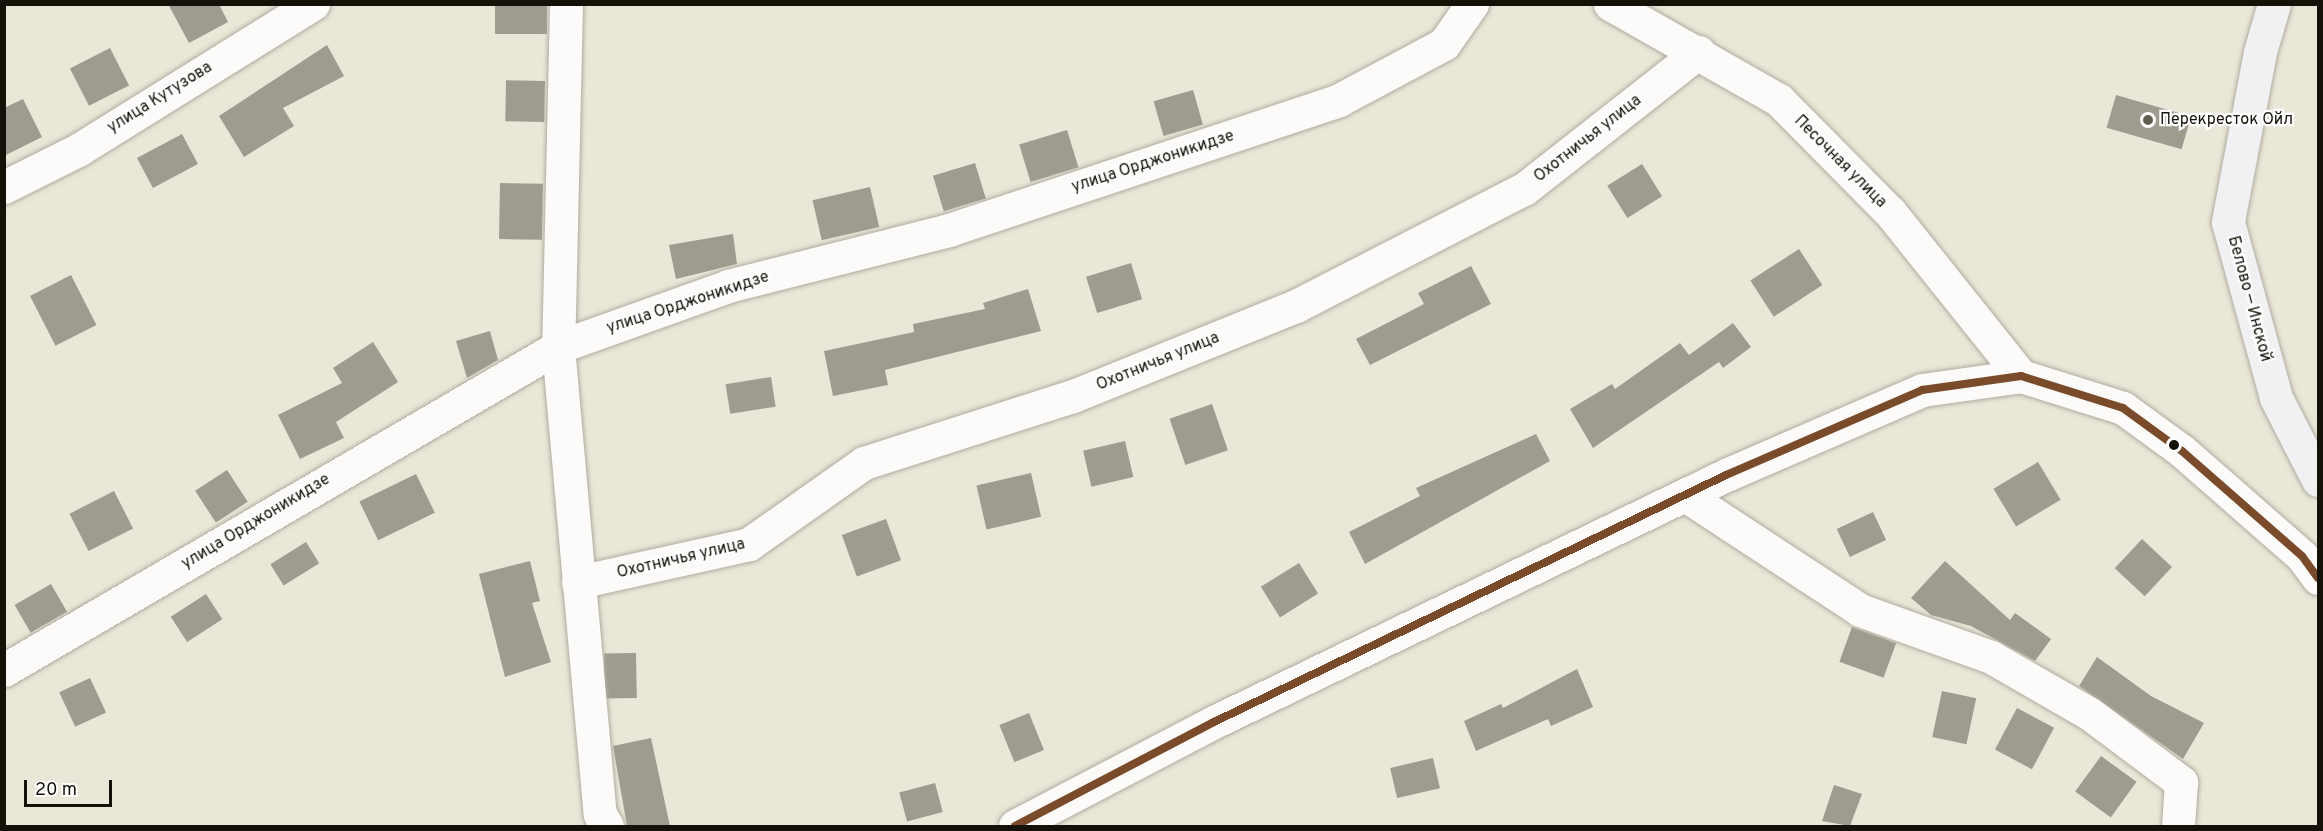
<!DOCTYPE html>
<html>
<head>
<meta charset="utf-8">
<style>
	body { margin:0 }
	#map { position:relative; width:2323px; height:831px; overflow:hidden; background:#ebe7d8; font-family:Overpass,sans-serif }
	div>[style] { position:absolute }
	.building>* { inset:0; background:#9e9b8f; transform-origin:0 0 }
	.roads { filter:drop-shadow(0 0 2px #afaca0) drop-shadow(0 0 2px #afaca0) }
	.minor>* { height:33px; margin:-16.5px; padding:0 16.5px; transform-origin:16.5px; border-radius:16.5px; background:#fcfbf9 }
	.major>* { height:33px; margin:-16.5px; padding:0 16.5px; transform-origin:16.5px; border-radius:16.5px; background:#f1f1f3 }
	.bus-1>* { height:8px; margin:-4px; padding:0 4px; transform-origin:4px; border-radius:4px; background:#7a4b2a }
	.dots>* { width:16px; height:16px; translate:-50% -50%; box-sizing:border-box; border:3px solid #fff; border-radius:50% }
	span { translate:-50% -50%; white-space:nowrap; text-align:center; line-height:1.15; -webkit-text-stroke:4.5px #fff; paint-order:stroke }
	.street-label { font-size:16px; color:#141108 }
	.poi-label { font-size:16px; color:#141108 }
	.left { translate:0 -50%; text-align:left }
	.frame { position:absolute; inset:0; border:6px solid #141108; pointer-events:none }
	.scale { position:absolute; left:24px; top:780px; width:88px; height:27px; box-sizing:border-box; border:3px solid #141108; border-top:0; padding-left:8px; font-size:18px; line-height:21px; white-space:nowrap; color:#141108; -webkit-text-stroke:4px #fff; paint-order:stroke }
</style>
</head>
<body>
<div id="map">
	<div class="building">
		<i style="clip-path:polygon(168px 4px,219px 4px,228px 22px,189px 43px)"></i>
		<i style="left:495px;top:4px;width:52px;height:30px"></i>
		<i style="clip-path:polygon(327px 45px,344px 76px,283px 108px,294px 126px,244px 157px,219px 116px)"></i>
		<i style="left:110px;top:48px;width:42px;height:45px;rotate:63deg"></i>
		<i style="left:545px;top:81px;width:41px;height:39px;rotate:91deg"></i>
		<i style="left:1193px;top:90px;width:36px;height:41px;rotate:74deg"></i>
		<i style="left:2116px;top:95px;width:78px;height:34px;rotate:16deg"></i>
		<i style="clip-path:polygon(23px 99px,42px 137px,4px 156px,4px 108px)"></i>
		<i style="left:1067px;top:130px;width:39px;height:50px;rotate:73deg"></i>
		<i style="left:182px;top:134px;width:34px;height:51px;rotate:62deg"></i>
		<i style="left:975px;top:163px;width:37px;height:44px;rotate:73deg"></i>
		<i style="left:1642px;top:164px;width:38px;height:41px;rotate:58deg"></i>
		<i style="left:500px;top:183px;width:43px;height:56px;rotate:1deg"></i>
		<i style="left:870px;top:187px;width:41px;height:59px;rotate:77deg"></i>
		<i style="clip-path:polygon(733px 234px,737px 264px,676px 279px,669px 245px)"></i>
		<i style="left:1799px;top:249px;width:43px;height:58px;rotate:57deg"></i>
		<i style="left:1131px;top:263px;width:38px;height:47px;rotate:73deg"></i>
		<i style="clip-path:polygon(1471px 266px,1491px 304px,1370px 365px,1356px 339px,1424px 304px,1418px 293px)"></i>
		<i style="left:71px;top:275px;width:56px;height:46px;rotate:63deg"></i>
		<i style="clip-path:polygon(1028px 289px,1041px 331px,885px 370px,888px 385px,833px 396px,824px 351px,914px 332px,913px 324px,985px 309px,983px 303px)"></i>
		<i style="clip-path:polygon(1733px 323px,1751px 347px,1723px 368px,1719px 362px,1593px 448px,1570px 409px,1612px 384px,1615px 389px,1680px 343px,1689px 355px)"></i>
		<i style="clip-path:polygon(490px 331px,498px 360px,467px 378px,456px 341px)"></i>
		<i style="clip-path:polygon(373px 342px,398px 382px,336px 422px,344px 438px,300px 459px,278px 415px,342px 383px,333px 368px)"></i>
		<i style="left:771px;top:377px;width:30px;height:46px;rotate:81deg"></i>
		<i style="left:1212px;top:404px;width:49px;height:45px;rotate:71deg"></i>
		<i style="clip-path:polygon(1536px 434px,1550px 461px,1365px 564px,1349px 532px,1420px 496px,1416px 488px)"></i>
		<i style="left:1125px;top:441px;width:37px;height:43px;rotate:77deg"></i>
		<i style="left:2038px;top:462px;width:44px;height:52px;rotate:59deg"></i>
		<i style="left:227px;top:470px;width:38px;height:38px;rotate:57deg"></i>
		<i style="left:1031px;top:473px;width:45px;height:56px;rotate:77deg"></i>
		<i style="left:416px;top:474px;width:43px;height:63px;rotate:64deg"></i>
		<i style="left:114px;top:491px;width:42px;height:50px;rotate:63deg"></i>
		<i style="left:1873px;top:512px;width:31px;height:40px;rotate:65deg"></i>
		<i style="left:886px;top:519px;width:44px;height:47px;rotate:70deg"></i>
		<i style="left:2142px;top:539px;width:41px;height:40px;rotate:43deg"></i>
		<i style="left:306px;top:542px;width:25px;height:42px;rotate:58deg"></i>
		<i style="clip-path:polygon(530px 561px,540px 601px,532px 603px,551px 662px,505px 677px,479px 574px)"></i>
		<i style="clip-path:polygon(1945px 561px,2010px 620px,2015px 613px,2051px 639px,2035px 661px,1971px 626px,1931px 615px,1911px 598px)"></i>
		<i style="left:1299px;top:563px;width:36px;height:45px;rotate:58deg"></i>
		<i style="left:51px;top:584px;width:32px;height:42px;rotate:60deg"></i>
		<i style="left:206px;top:594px;width:30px;height:42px;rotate:57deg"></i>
		<i style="left:1852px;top:627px;width:47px;height:37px;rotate:20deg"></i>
		<i style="left:636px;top:653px;width:45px;height:32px;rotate:89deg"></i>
		<i style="clip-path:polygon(2097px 657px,2151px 696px,2204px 723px,2183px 759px,2079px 686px)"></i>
		<i style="clip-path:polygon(1577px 669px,1593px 707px,1551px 726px,1548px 719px,1476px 751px,1464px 721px,1501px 704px,1503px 708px)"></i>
		<i style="left:90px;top:678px;width:38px;height:34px;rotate:65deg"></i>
		<i style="left:1942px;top:691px;width:35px;height:47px;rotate:12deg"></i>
		<i style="left:2017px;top:708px;width:42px;height:47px;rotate:28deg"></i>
		<i style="left:1029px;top:713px;width:40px;height:32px;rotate:68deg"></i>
		<i style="clip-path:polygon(651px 738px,670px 826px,627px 826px,613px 746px)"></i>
		<i style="left:2101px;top:756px;width:44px;height:44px;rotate:36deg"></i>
		<i style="left:1433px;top:758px;width:31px;height:44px;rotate:77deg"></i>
		<i style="left:935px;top:783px;width:30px;height:37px;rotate:75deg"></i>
		<i style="clip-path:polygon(1834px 785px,1862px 794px,1850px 826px,1822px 821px)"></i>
	</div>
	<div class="roads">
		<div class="minor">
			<i style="left:566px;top:4px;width:343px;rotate:91.3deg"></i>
			<i style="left:558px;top:347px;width:469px;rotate:84.9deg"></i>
			<i style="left:600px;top:814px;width:14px;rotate:60deg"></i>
			<i style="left:1610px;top:4px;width:194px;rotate:29.6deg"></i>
			<i style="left:1779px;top:100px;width:158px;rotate:45.3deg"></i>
			<i style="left:1890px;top:212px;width:210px;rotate:51.4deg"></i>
			<i style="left:4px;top:187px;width:83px;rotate:-26.6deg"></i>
			<i style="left:78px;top:150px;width:277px;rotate:-31.9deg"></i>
			<i style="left:1685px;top:495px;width:209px;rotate:33.3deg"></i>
			<i style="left:1860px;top:610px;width:139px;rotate:19.7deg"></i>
			<i style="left:1991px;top:657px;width:114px;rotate:29.9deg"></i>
			<i style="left:2090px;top:714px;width:114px;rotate:36.8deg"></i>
			<i style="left:2181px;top:782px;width:44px;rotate:93.9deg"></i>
			<i style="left:578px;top:582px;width:175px;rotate:-12.5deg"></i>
			<i style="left:749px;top:544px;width:141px;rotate:-35.2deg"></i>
			<i style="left:864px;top:463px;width:219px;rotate:-17.8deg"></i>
			<i style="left:1073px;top:396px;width:240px;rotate:-22deg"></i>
			<i style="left:1296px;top:306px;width:256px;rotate:-27.2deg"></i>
			<i style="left:1524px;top:189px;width:222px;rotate:-38.1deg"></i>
			<i style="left:4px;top:670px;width:641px;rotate:-30.24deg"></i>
			<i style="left:558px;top:347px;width:181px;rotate:-19.7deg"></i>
			<i style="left:728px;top:286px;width:228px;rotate:-14.2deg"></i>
			<i style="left:949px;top:230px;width:411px;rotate:-18.4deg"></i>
			<i style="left:1339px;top:100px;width:119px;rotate:-28.1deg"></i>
			<i style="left:1444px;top:44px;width:49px;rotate:-55deg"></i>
			<i style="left:1015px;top:826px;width:225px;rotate:-27.6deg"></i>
			<i style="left:1214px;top:722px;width:568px;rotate:-25.75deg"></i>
			<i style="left:1726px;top:475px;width:214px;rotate:-23.4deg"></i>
			<i style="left:1922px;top:390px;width:100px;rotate:-8deg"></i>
			<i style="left:2021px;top:376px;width:107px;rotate:17.4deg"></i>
			<i style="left:2123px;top:408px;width:73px;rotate:36.1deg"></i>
			<i style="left:2182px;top:451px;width:159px;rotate:41.2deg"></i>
			<i style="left:2302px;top:556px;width:27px;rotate:54deg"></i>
		</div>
		<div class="major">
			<i style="left:2274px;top:4px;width:50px;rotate:106.3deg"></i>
			<i style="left:2260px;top:52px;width:173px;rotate:100.7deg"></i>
			<i style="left:2228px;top:222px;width:182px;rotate:74.7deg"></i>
			<i style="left:2276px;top:398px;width:92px;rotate:62.9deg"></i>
		</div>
	</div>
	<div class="bus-1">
		<i style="left:1015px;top:826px;width:225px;rotate:-27.6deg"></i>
		<i style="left:1214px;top:722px;width:568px;rotate:-25.75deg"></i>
		<i style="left:1726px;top:475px;width:214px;rotate:-23.4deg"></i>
		<i style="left:1922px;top:390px;width:100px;rotate:-8deg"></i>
		<i style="left:2021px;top:376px;width:107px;rotate:17.4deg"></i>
		<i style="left:2123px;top:408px;width:73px;rotate:36.1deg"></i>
		<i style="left:2182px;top:451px;width:159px;rotate:41.2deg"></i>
		<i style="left:2302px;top:556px;width:27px;rotate:54deg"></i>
	</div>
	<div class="dots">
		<i style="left:2148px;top:120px;background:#5f5c51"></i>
		<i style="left:2174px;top:445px;background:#141108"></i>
	</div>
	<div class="street-label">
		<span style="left:160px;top:98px;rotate:-32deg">улица Кутузова</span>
		<span style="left:1588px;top:139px;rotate:-38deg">Охотничья улица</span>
		<span style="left:1153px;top:162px;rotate:-18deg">улица Орджоникидзе</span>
		<span style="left:1840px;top:162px;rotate:45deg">Песочная улица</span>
		<span style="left:2249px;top:299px;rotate:75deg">Белово — Инской</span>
		<span style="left:688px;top:303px;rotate:-18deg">улица Орджоникидзе</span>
		<span style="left:1158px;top:362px;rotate:-22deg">Охотничья улица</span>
		<span style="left:256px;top:522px;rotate:-31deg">улица Орджоникидзе</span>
		<span style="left:681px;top:559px;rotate:-13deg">Охотничья улица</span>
	</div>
	<div class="poi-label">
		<span class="left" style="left:2160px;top:120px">Перекресток Ойл</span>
	</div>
	<div class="frame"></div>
	<div class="scale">20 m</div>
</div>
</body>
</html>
